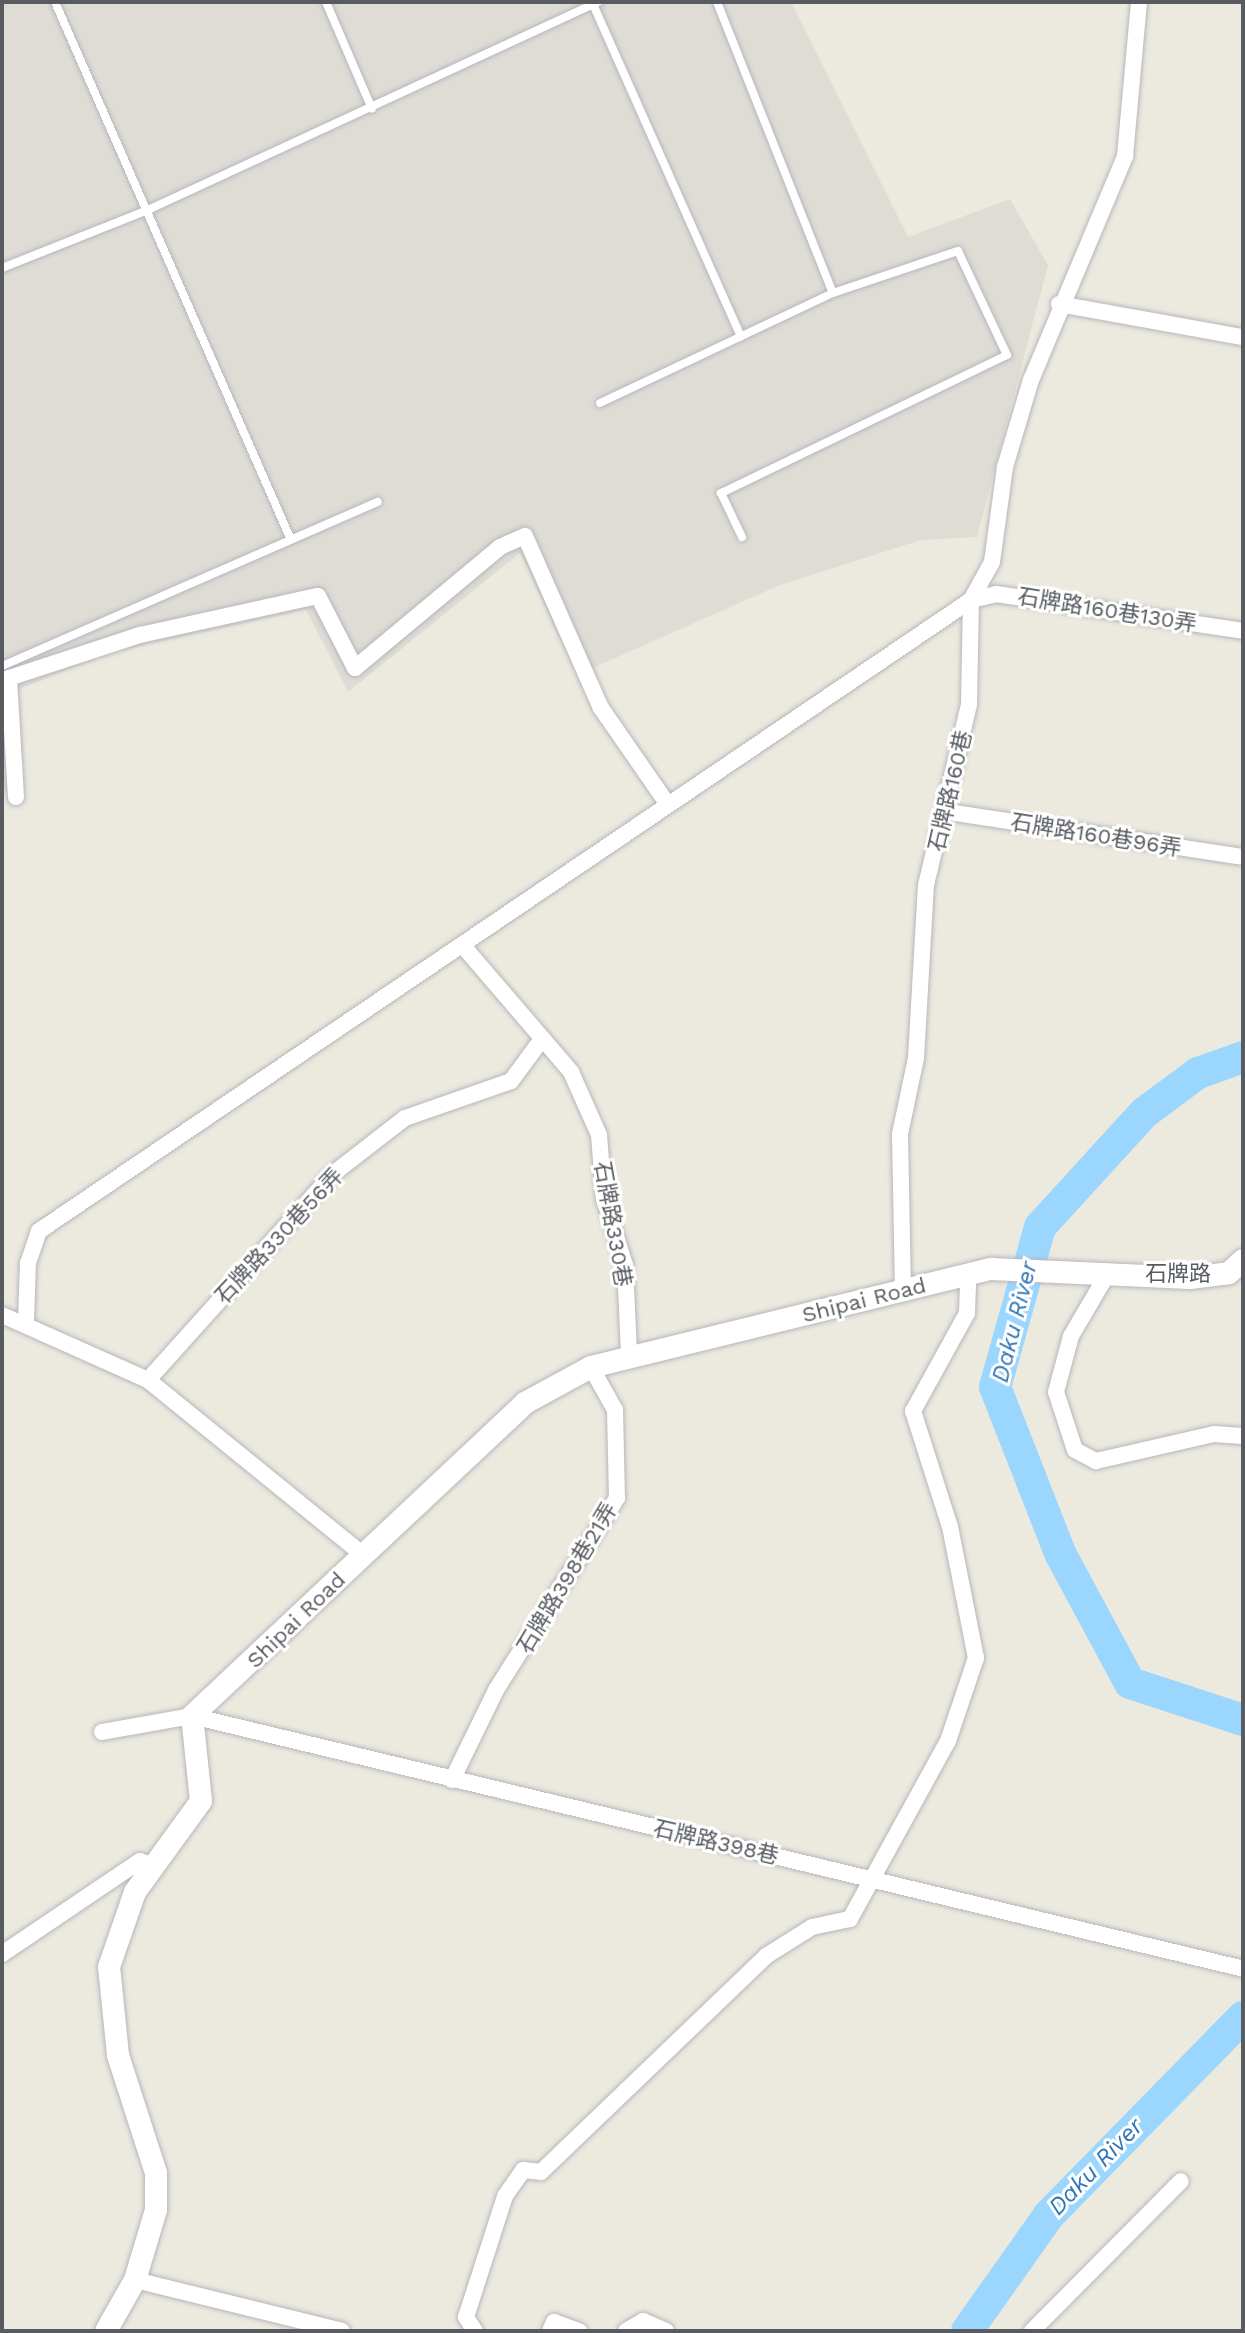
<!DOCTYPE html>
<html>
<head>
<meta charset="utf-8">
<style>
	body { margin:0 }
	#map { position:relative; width:1245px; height:2333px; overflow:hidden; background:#ece9de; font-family:"Work Sans","Noto Sans TC",sans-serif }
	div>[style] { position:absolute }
	.industrial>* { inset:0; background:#dfdcd6 }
	.river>* { height:32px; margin:-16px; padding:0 16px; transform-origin:16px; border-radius:16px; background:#9bd6ff }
	.roads { filter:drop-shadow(0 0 2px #b5b7bd) drop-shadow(0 0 2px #b5b7bd) }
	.lane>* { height:8px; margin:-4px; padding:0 4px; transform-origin:4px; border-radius:4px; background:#fff }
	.street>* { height:16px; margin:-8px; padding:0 8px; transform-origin:8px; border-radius:8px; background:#fff }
	.secondary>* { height:22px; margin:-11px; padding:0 11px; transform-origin:11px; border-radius:11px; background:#fff }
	span { translate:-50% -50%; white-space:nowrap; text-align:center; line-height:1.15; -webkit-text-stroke:6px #fff; paint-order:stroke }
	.street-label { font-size:22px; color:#585c61 }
	.water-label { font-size:24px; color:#3477b6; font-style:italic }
	.frame { position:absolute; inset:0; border:4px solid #585c61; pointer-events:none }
</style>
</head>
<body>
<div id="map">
	<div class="industrial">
		<i style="clip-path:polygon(2px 2px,791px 2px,908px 237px,1010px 199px,1048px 265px,977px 537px,921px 540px,780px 585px,577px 675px,520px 553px,348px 692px,306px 610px,113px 652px,14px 691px,11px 789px,2px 793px)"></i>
	</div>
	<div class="river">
		<i style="left:1243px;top:1057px;width:48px;rotate:160.4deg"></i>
		<i style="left:1198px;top:1073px;width:67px;rotate:143.5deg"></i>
		<i style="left:1144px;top:1113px;width:154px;rotate:132.4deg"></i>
		<i style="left:1040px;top:1227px;width:166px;rotate:105.7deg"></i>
		<i style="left:995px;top:1387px;width:180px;rotate:68.6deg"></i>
		<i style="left:1061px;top:1555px;width:145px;rotate:61.7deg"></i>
		<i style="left:1130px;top:1683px;width:119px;rotate:18.1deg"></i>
		<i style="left:967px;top:2331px;width:142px;rotate:-54.7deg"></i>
		<i style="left:1049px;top:2215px;width:277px;rotate:-45.6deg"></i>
	</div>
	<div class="roads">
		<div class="lane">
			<i style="left:55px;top:2px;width:587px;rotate:66.31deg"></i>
			<i style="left:326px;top:2px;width:116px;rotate:66.7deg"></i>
			<i style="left:592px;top:2px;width:366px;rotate:66deg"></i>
			<i style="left:717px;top:2px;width:313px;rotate:68.3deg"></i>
			<i style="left:2px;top:268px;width:159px;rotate:-21.7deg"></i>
			<i style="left:150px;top:209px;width:494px;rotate:-24.8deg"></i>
			<i style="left:600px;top:403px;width:258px;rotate:-25.3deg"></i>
			<i style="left:833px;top:293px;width:132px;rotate:-18.6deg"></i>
			<i style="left:958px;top:251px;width:115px;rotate:64.8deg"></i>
			<i style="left:1007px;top:355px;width:318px;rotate:154.2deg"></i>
			<i style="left:721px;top:493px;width:49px;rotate:64.5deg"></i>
			<i style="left:2px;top:666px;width:410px;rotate:-23.6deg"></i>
		</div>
		<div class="street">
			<i style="left:1059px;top:304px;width:187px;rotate:10.2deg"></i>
			<i style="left:16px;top:797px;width:119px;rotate:-93.4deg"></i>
			<i style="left:9px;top:678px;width:138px;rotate:-18.2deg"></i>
			<i style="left:140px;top:635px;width:182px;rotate:-12.4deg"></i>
			<i style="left:318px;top:596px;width:81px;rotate:62.8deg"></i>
			<i style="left:355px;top:668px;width:189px;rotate:-39.8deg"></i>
			<i style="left:500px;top:547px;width:27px;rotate:-24deg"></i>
			<i style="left:525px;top:536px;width:188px;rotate:66.2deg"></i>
			<i style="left:601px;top:708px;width:114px;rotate:55.3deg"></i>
			<i style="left:949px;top:812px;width:297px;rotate:8.7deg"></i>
			<i style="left:464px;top:947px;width:165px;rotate:49.4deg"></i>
			<i style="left:571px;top:1072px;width:69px;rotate:66deg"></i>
			<i style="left:599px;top:1135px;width:63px;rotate:85.5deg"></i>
			<i style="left:604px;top:1198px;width:70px;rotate:72.6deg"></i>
			<i style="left:625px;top:1265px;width:89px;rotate:87.4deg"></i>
			<i style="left:1108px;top:1273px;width:73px;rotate:120.4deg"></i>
			<i style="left:1071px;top:1336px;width:58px;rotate:105deg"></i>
			<i style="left:1056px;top:1392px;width:61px;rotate:71.9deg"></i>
			<i style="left:1075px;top:1450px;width:24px;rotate:28deg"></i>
			<i style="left:1096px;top:1461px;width:121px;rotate:-12.9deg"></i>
			<i style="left:1214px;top:1434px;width:29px;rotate:4deg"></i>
			<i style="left:903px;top:1291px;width:157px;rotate:-91.1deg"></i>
			<i style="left:900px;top:1134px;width:78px;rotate:-78.1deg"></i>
			<i style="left:916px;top:1058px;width:173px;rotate:-86.7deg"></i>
			<i style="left:926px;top:885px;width:186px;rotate:-76.6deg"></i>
			<i style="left:969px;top:704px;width:104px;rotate:-88.9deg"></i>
			<i style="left:971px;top:600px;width:43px;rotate:-61.1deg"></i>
			<i style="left:992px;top:562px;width:96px;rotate:-82.2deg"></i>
			<i style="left:1005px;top:467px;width:91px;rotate:-73.4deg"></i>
			<i style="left:1031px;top:380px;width:243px;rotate:-67.2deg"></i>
			<i style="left:1125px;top:156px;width:155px;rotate:-84.8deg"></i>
			<i style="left:2px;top:1315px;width:160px;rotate:24deg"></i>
			<i style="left:148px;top:1380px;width:277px;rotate:39.1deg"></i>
			<i style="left:26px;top:1322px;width:59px;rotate:-88.1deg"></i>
			<i style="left:28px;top:1263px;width:34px;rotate:-71deg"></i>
			<i style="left:39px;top:1231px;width:1126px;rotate:-34.1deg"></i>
			<i style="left:971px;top:600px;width:26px;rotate:-13deg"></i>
			<i style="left:996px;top:594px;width:250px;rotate:8.5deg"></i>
			<i style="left:148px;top:1380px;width:278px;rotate:-48.1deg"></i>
			<i style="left:334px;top:1173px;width:90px;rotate:-37.8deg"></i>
			<i style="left:405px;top:1118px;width:112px;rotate:-19.2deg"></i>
			<i style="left:511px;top:1081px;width:52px;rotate:-53.6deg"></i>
			<i style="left:102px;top:1732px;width:91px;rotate:-10.1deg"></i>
			<i style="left:192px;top:1716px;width:1078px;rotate:13.52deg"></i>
			<i style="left:452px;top:1780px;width:100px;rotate:-63.9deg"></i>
			<i style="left:496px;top:1690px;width:227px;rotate:-57.8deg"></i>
			<i style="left:617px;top:1498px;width:88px;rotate:-91.3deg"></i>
			<i style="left:615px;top:1410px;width:49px;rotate:-119.2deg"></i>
			<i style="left:2px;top:1954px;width:166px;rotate:-34deg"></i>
			<i style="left:140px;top:1861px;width:15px;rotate:20deg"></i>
			<i style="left:135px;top:2280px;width:213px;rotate:13.8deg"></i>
			<i style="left:475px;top:2331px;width:17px;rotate:-123deg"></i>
			<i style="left:466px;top:2317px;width:127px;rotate:-72.1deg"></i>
			<i style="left:505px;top:2196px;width:32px;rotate:-55deg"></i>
			<i style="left:523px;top:2170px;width:18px;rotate:6deg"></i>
			<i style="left:541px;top:2172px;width:312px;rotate:-43.8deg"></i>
			<i style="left:766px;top:1956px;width:54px;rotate:-32.2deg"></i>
			<i style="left:812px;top:1927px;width:39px;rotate:-12deg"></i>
			<i style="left:850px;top:1919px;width:203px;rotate:-61.2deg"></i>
			<i style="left:948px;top:1741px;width:88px;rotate:-71.4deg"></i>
			<i style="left:976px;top:1658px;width:134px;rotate:-101.2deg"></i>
			<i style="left:950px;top:1527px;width:122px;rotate:-107.7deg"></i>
			<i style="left:913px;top:1411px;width:112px;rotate:-61.1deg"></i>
			<i style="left:967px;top:1313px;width:38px;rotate:-88deg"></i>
			<i style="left:550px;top:2331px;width:10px;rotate:-66deg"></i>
			<i style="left:554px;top:2322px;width:27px;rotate:20deg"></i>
			<i style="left:626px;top:2331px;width:20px;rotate:-30deg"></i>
			<i style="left:643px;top:2321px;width:25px;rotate:23deg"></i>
			<i style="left:1032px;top:2331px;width:211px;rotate:-45.2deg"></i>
		</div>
		<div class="secondary">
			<i style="left:106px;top:2331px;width:59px;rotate:-60.4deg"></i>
			<i style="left:135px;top:2280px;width:73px;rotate:-73.3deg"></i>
			<i style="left:156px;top:2210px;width:37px;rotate:-90deg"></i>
			<i style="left:156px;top:2173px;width:124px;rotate:-107.9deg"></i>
			<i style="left:118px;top:2055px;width:88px;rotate:-95.8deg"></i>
			<i style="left:109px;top:1967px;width:79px;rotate:-70.9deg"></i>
			<i style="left:135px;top:1892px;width:112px;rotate:-54deg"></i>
			<i style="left:201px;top:1801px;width:85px;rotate:-96deg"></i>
			<i style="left:192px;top:1716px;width:457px;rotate:-43.2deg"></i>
			<i style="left:525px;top:1403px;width:75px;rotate:-28.6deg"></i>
			<i style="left:591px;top:1367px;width:412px;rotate:-13.8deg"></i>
			<i style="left:991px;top:1269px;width:199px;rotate:2.6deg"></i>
			<i style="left:1190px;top:1278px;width:39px;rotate:-7deg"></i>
			<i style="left:1229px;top:1273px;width:19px;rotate:-43deg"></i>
		</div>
	</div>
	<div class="street-label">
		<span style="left:1107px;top:610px;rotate:9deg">石牌路160巷130弄</span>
		<span style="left:950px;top:791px;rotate:-77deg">石牌路160巷</span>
		<span style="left:1096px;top:835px;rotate:9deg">石牌路160巷96弄</span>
		<span style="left:613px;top:1224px;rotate:80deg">石牌路330巷</span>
		<span style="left:279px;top:1236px;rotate:-47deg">石牌路330巷56弄</span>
		<span style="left:1178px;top:1274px">石牌路</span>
		<span style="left:864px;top:1300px;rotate:-14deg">Shipai Road</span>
		<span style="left:567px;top:1578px;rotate:-59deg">石牌路398巷21弄</span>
		<span style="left:296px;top:1620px;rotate:-44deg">Shipai Road</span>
		<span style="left:716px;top:1842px;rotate:13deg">石牌路398巷</span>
	</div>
	<div class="water-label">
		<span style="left:1015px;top:1322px;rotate:-76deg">Daku River</span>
		<span style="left:1096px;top:2167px;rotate:-46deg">Daku River</span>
	</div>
	<div class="frame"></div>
</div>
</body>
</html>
